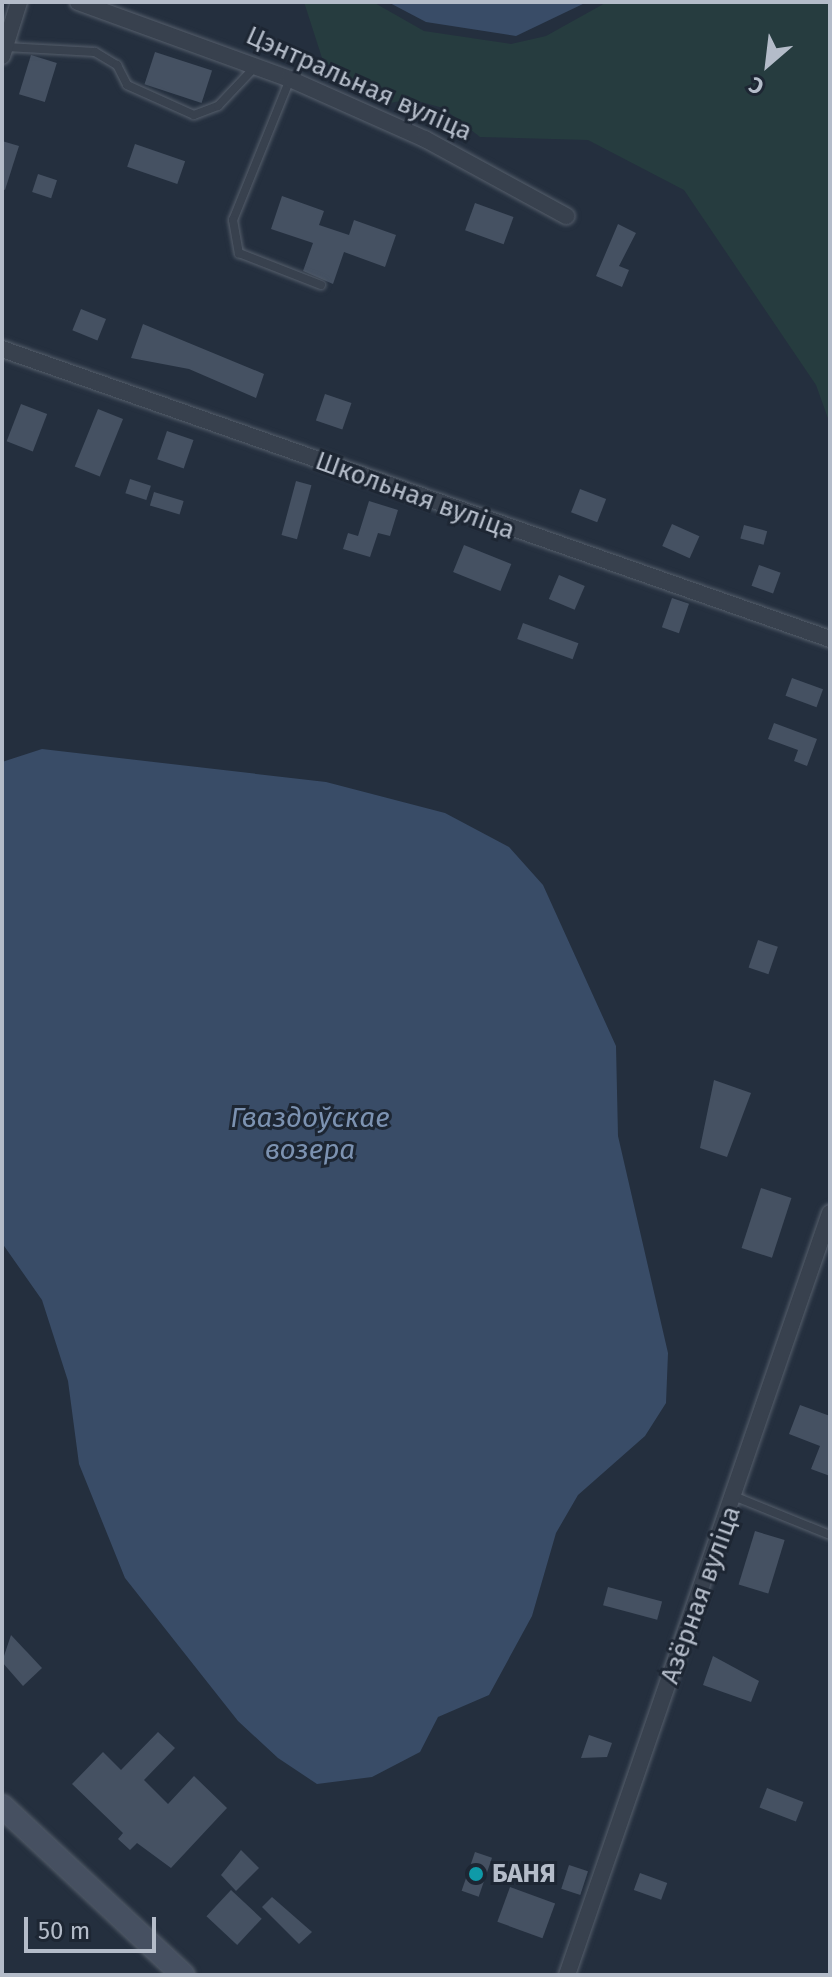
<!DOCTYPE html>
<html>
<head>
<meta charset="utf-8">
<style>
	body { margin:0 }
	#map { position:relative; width:832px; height:1977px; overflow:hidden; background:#242f3e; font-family:"Fira Sans",sans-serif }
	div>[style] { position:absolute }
	.green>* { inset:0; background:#263c3f }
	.water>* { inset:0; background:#394c67 }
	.building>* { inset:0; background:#455162; transform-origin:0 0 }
	.roads { filter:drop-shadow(0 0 2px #565f6c) drop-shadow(0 0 2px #565f6c) }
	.lane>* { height:8px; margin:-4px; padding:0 4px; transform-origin:4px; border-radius:4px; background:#38414e }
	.street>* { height:16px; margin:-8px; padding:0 8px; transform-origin:8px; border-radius:8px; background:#38414e }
	.secondary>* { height:22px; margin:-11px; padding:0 11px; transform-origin:11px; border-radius:11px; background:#465061 }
	.dots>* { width:22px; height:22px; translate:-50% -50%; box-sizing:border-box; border:4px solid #1d2633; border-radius:50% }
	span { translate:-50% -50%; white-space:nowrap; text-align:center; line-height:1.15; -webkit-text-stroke:6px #1d2633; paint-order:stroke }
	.street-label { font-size:26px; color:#b4bcc9 }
	.poi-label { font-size:26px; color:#b4bcc9; font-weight:700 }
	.left { translate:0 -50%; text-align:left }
	.water-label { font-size:28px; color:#7c92b1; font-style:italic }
	.frame { position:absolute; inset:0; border:4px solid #b4bcc9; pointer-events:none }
	.north { position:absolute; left:728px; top:24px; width:80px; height:80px; -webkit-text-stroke:6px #1d2633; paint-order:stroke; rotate:208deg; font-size:22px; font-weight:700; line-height:32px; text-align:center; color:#b4bcc9 }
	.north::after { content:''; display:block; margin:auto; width:28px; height:36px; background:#b4bcc9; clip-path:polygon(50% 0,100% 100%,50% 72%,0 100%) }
	.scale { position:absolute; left:24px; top:1917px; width:132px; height:36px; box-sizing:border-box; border:4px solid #b4bcc9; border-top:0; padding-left:10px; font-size:24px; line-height:28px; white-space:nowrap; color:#b4bcc9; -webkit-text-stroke:6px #1d2633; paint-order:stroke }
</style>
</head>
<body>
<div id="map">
	<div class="green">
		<i style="clip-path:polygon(304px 2px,373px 2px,424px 31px,511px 44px,546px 36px,607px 2px,830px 2px,830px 424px,816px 385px,684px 190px,588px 140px,480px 137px,443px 108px,410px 99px,380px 105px,351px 91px,322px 58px)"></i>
	</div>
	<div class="water">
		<i style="clip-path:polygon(388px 2px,587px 2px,516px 36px,426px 22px)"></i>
		<i style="clip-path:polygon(42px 749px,326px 782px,445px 813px,509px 847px,543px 885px,616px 1046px,618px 1136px,668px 1353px,666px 1403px,645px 1436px,578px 1495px,556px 1533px,532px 1616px,489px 1695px,438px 1717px,420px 1752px,372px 1777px,317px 1784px,278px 1758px,238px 1721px,125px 1578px,79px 1464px,68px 1381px,42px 1300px,2px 1243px,2px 762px)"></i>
	</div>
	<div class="building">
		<i style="left:155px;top:52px;width:60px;height:34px;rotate:18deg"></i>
		<i style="left:31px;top:55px;width:27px;height:41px;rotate:17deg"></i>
		<i style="clip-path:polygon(2px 141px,19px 146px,5px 190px,2px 189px)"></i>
		<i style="left:135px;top:144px;width:53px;height:24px;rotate:19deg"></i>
		<i style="left:38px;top:174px;width:20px;height:19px;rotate:18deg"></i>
		<i style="clip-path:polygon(282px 196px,324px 211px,319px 225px,349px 235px,354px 220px,396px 235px,385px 267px,344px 252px,333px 284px,303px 271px,313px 243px,271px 229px)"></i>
		<i style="left:475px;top:203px;width:41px;height:29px;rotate:20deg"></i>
		<i style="clip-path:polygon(618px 224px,636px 233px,619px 266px,629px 270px,622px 287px,596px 276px)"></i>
		<i style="left:81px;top:309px;width:27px;height:23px;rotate:22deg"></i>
		<i style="clip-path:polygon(143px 324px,264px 374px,256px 398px,189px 369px,131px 358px)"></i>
		<i style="left:325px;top:394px;width:28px;height:28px;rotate:19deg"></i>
		<i style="left:21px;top:404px;width:28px;height:40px;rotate:21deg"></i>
		<i style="left:98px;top:409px;width:27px;height:62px;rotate:22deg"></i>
		<i style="left:167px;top:431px;width:28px;height:30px;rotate:19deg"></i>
		<i style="left:130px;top:479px;width:22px;height:15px;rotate:18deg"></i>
		<i style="left:296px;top:481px;width:16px;height:56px;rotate:15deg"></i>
		<i style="left:580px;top:489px;width:28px;height:25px;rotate:21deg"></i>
		<i style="left:154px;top:492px;width:31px;height:14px;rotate:17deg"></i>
		<i style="clip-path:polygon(369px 501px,398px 510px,390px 536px,378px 533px,370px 557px,343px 549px,348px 533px,358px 536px)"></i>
		<i style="left:672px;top:524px;width:30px;height:24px;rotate:24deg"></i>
		<i style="left:744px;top:525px;width:24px;height:14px;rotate:15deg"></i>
		<i style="left:464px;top:545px;width:51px;height:29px;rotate:22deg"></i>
		<i style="left:759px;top:565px;width:23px;height:22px;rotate:20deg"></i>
		<i style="left:559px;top:575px;width:28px;height:26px;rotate:23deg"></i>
		<i style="left:672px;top:598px;width:18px;height:31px;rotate:19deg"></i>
		<i style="left:523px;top:623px;width:59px;height:17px;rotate:20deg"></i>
		<i style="left:792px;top:678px;width:33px;height:19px;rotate:20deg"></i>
		<i style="clip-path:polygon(774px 723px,817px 739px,807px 766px,794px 761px,798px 750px,768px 739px)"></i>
		<i style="left:758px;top:940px;width:21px;height:29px;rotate:19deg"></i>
		<i style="clip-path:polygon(714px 1080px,751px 1093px,727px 1157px,700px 1148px)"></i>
		<i style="left:761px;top:1188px;width:32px;height:63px;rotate:18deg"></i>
		<i style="clip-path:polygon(800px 1405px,830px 1416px,830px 1476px,811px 1469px,820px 1446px,789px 1434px)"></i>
		<i style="left:755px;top:1531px;width:31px;height:56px;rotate:17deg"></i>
		<i style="left:608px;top:1587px;width:56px;height:19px;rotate:15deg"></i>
		<i style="clip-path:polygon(11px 1635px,42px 1668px,23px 1686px,2px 1662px)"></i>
		<i style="clip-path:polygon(713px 1656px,759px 1681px,751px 1702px,703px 1685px)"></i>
		<i style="clip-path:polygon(158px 1732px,175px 1748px,144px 1780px,168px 1804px,194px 1776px,227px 1808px,171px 1868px,137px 1843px,130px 1850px,118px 1839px,123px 1833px,72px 1784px,103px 1752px,121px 1770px)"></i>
		<i style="clip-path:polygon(589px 1735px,612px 1743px,607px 1757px,581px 1758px)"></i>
		<i style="left:767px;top:1788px;width:39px;height:21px;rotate:21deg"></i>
		<i style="clip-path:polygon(241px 1850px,259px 1868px,236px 1891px,221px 1875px)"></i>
		<i style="left:475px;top:1852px;width:18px;height:41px;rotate:19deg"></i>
		<i style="left:569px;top:1865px;width:20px;height:25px;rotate:18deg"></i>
		<i style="left:640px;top:1873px;width:29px;height:18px;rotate:20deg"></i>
		<i style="left:510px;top:1887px;width:48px;height:37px;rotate:20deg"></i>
		<i style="left:231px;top:1890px;width:42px;height:36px;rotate:43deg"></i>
		<i style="clip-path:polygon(272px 1897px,312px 1932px,299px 1944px,262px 1907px)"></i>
	</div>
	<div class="roads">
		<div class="lane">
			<i style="left:6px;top:47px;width:89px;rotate:3.2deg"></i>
			<i style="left:95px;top:52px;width:26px;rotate:31deg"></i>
			<i style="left:117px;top:65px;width:22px;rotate:63deg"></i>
			<i style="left:127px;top:85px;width:73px;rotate:24.1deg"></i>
			<i style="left:194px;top:115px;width:26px;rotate:-21deg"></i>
			<i style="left:218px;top:106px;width:54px;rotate:-46.5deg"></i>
			<i style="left:290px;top:79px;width:152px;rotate:112deg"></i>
			<i style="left:233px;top:220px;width:34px;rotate:80deg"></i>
			<i style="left:239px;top:253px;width:88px;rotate:21.3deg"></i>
			<i style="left:736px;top:1497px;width:101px;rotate:22deg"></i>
		</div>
		<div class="street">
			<i style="left:78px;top:2px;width:226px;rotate:20deg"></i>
			<i style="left:290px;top:79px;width:148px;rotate:24deg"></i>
			<i style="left:425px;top:139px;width:161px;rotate:28.6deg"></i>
			<i style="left:2px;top:56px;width:57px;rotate:-72.5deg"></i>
			<i style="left:2px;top:349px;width:877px;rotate:19.3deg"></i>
			<i style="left:567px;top:1975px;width:806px;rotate:-70.96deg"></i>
		</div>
		<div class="secondary">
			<i style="left:2px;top:1806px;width:248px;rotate:43deg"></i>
		</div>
	</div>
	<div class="dots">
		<i style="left:476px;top:1874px;background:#0f9aa8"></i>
	</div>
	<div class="street-label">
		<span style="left:359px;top:84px;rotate:24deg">Цэнтральная вуліца</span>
		<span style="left:415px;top:496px;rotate:20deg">Школьная вуліца</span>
		<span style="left:701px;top:1595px;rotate:-70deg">Азёрная вуліца</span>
	</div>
	<div class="poi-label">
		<span class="left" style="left:492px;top:1874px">БАНЯ</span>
	</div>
	<div class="water-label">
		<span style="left:310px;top:1134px">Гваздоўскае<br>возера</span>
	</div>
	<div class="frame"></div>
	<div class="north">С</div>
	<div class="scale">50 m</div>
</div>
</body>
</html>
